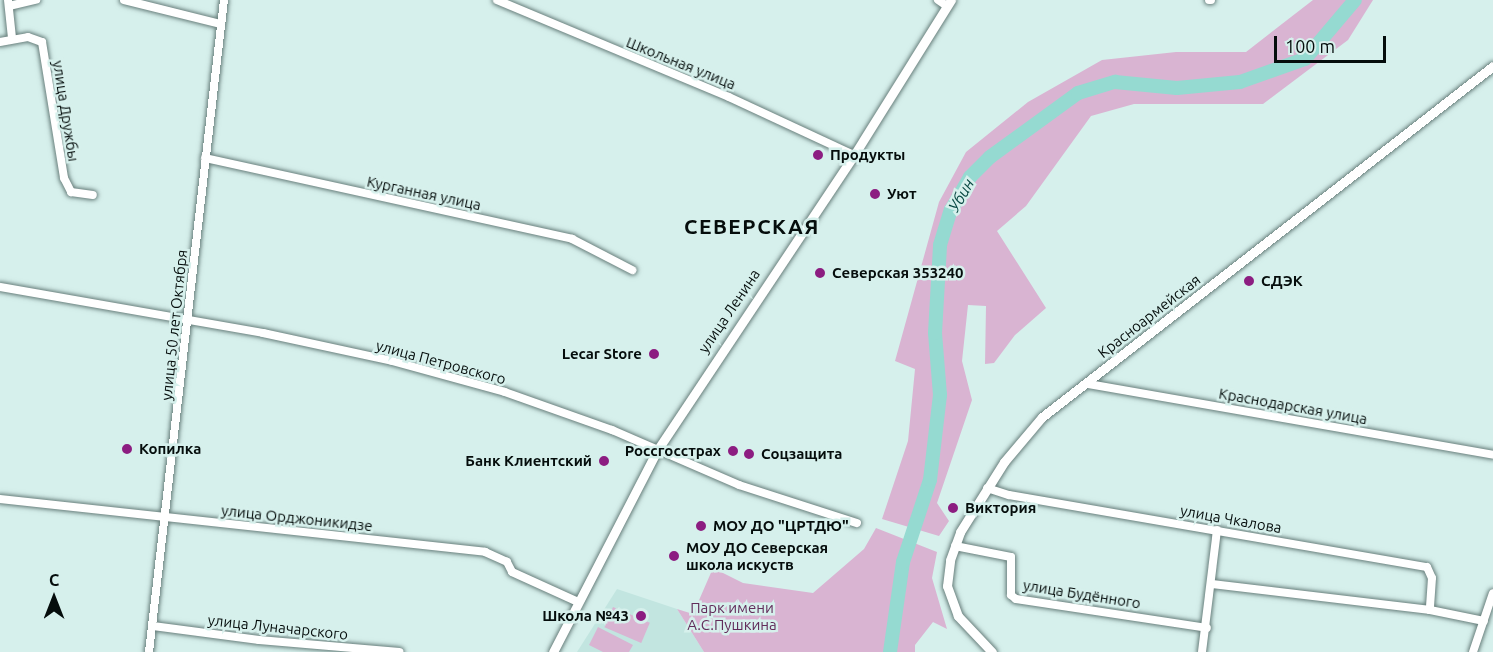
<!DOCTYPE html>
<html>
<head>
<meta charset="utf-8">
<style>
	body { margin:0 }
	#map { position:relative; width:1493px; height:652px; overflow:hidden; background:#d6f0ec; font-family:Ubuntu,sans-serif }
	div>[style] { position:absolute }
	.built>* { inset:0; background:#c2e5e0 }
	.green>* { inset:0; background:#d9b4d2; transform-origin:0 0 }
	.river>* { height:14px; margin:-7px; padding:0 7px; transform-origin:7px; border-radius:7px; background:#95dad1 }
	.roads { filter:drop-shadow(0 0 2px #687f7c) drop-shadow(0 0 2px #687f7c) }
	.minor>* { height:8px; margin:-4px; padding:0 4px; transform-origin:4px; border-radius:4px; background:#fff }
	.tertiary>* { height:9px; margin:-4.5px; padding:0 4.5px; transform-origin:4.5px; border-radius:4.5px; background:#fff }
	.dots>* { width:16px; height:16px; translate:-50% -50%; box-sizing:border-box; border:3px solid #d6f0ec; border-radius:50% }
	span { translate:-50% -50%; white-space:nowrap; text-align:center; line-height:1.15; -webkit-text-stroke:5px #d6f0ec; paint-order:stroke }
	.street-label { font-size:15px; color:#050d0c }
	.poi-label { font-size:15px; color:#050d0c; font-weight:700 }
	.left { translate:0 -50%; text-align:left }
	.right { translate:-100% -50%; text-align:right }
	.park-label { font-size:15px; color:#622d5b }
	.water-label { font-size:16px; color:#094943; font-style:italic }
	.district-label { font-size:21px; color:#050d0c; font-weight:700; letter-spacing:1.5px }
	.north { position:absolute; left:24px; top:568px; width:60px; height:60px; -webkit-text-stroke:4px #d6f0ec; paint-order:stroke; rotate:0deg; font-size:16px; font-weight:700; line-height:24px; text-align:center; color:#050d0c }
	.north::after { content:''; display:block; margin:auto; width:21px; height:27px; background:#050d0c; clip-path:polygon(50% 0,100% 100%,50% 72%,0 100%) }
	.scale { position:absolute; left:1274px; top:36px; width:112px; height:27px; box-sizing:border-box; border:3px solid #050d0c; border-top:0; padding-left:8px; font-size:18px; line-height:21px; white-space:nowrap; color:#050d0c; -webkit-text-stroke:4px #d6f0ec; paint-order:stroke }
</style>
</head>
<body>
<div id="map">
	<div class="built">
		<i style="clip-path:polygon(617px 589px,677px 609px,704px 652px,577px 652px)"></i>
	</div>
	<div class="green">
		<i style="clip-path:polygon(1313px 0,1373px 0,1348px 40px,1263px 104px,1134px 104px,1091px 116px,1026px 206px,997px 231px,1046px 308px,1015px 335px,994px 363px,985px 364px,986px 306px,968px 305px,962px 361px,972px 400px,937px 503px,949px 521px,939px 536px,882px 519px,908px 441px,915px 369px,895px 361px,939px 202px,966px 152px,1028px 102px,1102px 60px,1176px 52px,1246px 52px)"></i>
		<i style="clip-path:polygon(876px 528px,937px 552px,932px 578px,947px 629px,933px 622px,915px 645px,915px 652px,704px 652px,677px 609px,693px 614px,713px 568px,743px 583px,813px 593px,864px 549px)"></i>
		<i style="left:613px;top:607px;width:40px;height:22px;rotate:23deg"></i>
		<i style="clip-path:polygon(598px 627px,633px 645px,629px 652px,603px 652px,589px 645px)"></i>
	</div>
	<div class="river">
		<i style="left:890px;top:652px;width:91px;rotate:-81.8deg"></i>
		<i style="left:903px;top:562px;width:86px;rotate:-71.8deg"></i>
		<i style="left:930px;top:480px;width:86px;rotate:-83.3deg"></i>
		<i style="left:940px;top:395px;width:62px;rotate:-94.6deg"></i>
		<i style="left:935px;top:333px;width:88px;rotate:-86.7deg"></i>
		<i style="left:940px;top:245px;width:37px;rotate:-73deg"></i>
		<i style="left:951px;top:210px;width:38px;rotate:-60deg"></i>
		<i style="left:970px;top:177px;width:28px;rotate:-45deg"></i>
		<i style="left:990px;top:157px;width:109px;rotate:-36deg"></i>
		<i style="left:1078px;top:93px;width:39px;rotate:-17deg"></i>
		<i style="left:1115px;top:82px;width:62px;rotate:5.5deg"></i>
		<i style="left:1177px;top:88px;width:63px;rotate:-5.4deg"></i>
		<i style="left:1240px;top:82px;width:69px;rotate:-19.5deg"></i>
		<i style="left:1305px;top:59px;width:77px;rotate:-49.7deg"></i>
	</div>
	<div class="roads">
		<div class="minor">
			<i style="left:8px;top:0;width:39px;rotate:84deg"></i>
			<i style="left:124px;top:0;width:100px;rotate:13.9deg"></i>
			<i style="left:497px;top:0;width:251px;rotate:22.7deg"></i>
			<i style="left:729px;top:97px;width:138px;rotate:24.9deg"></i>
			<i style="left:938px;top:0;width:11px;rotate:34deg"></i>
			<i style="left:1209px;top:0;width:2px"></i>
			<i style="left:9px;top:6px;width:28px;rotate:-13deg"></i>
			<i style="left:0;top:42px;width:28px;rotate:-10deg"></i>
			<i style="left:28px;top:37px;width:15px;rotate:20deg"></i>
			<i style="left:42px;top:42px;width:138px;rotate:80.8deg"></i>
			<i style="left:64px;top:178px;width:16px;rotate:63deg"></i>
			<i style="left:71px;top:192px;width:22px;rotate:8deg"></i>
			<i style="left:205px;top:158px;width:376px;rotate:12.4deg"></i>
			<i style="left:572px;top:239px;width:68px;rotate:27.3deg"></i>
			<i style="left:0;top:287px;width:267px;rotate:9.9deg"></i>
			<i style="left:263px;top:333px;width:132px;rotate:12.2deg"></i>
			<i style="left:392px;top:361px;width:117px;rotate:15.3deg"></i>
			<i style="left:505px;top:392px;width:114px;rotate:19.6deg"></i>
			<i style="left:612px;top:430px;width:138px;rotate:23.4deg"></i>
			<i style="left:739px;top:485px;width:124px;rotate:17.9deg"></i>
			<i style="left:1088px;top:384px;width:411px;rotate:9.9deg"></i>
			<i style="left:987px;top:488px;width:23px;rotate:18deg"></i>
			<i style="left:1009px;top:495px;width:424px;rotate:9.8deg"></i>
			<i style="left:1427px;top:567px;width:12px;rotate:66deg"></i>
			<i style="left:1432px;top:578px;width:32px;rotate:94deg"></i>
			<i style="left:0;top:499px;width:488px;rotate:6.2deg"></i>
			<i style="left:485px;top:552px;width:24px;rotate:24deg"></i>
			<i style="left:507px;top:562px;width:11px;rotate:63deg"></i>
			<i style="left:512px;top:572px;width:72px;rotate:24.4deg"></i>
			<i style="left:955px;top:546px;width:57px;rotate:11.1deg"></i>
			<i style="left:1011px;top:557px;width:38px;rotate:90deg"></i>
			<i style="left:1011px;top:595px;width:6px;rotate:39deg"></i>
			<i style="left:1016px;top:599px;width:193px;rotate:8.6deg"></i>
			<i style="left:1212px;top:584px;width:220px;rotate:6.8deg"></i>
			<i style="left:1430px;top:610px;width:55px;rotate:11.5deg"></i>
			<i style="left:153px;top:626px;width:107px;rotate:7.5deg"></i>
			<i style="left:259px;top:640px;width:141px;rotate:4.9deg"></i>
			<i style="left:149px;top:652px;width:656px;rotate:-83.44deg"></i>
			<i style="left:1202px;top:652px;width:123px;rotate:-83deg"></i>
			<i style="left:1473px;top:652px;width:62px;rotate:-71.3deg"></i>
		</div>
		<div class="tertiary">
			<i style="left:553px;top:652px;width:229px;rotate:-62.7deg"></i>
			<i style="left:658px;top:449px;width:353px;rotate:-56.3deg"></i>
			<i style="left:854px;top:155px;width:183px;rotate:-58deg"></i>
			<i style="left:992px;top:652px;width:50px;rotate:-133.4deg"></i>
			<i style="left:958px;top:616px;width:32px;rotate:-110deg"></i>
			<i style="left:947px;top:586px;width:26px;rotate:-83deg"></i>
			<i style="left:950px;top:560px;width:30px;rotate:-70deg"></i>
			<i style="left:960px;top:532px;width:83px;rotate:-57.8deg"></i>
			<i style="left:1004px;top:462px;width:59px;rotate:-49.8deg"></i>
			<i style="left:1042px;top:417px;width:571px;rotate:-37.89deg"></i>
		</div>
	</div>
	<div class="dots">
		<i style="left:818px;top:155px;background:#8c1d81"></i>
		<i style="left:875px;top:194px;background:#8c1d81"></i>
		<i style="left:820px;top:273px;background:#8c1d81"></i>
		<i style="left:1249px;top:281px;background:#8c1d81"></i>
		<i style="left:654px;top:354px;background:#8c1d81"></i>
		<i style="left:127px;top:449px;background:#8c1d81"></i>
		<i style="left:733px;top:451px;background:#8c1d81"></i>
		<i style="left:749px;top:454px;background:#8c1d81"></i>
		<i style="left:604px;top:461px;background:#8c1d81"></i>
		<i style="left:953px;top:508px;background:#8c1d81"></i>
		<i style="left:701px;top:526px;background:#8c1d81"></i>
		<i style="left:674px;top:556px;background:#8c1d81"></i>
		<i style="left:641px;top:616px;background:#8c1d81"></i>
	</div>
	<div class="street-label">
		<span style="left:681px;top:63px;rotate:22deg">Школьная улица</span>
		<span style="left:66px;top:111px;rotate:81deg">улица Дружбы</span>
		<span style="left:424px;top:193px;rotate:12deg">Курганная улица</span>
		<span style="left:729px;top:311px;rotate:-56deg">улица Ленина</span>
		<span style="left:1149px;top:316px;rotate:-38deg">Красноармейская</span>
		<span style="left:174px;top:325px;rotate:-84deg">улица 50 лет Октября</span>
		<span style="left:441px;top:362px;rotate:15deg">улица Петровского</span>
		<span style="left:1293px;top:406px;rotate:10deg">Краснодарская улица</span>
		<span style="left:297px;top:518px;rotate:6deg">улица Орджоникидзе</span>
		<span style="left:1231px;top:519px;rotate:10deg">улица Чкалова</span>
		<span style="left:1082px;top:594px;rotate:9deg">улица Будённого</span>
		<span style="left:278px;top:627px;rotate:6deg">улица Луначарского</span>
	</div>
	<div class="poi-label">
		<span class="left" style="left:830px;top:155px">Продукты</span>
		<span class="left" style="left:887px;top:194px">Уют</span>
		<span class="left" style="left:832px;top:273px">Северская 353240</span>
		<span class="left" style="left:1261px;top:281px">СДЭК</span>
		<span class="right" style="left:642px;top:354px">Lecar Store</span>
		<span class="left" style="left:139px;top:449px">Копилка</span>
		<span class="right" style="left:721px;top:451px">Россгосстрах</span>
		<span class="left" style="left:761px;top:454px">Соцзащита</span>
		<span class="right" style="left:592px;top:461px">Банк Клиентский</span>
		<span class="left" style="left:965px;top:508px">Виктория</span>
		<span class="left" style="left:713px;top:526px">МОУ ДО "ЦРТДЮ"</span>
		<span class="left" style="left:686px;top:556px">МОУ ДО Северская<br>школа искуств</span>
		<span class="right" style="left:629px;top:616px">Школа №43</span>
	</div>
	<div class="park-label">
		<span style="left:732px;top:616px">Парк имени<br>А.С.Пушкина</span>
	</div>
	<div class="water-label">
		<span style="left:961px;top:195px;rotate:-60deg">Убин</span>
	</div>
	<div class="district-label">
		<span style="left:752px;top:226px">СЕВЕРСКАЯ</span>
	</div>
	<div class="north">С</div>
	<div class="scale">100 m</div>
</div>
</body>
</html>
